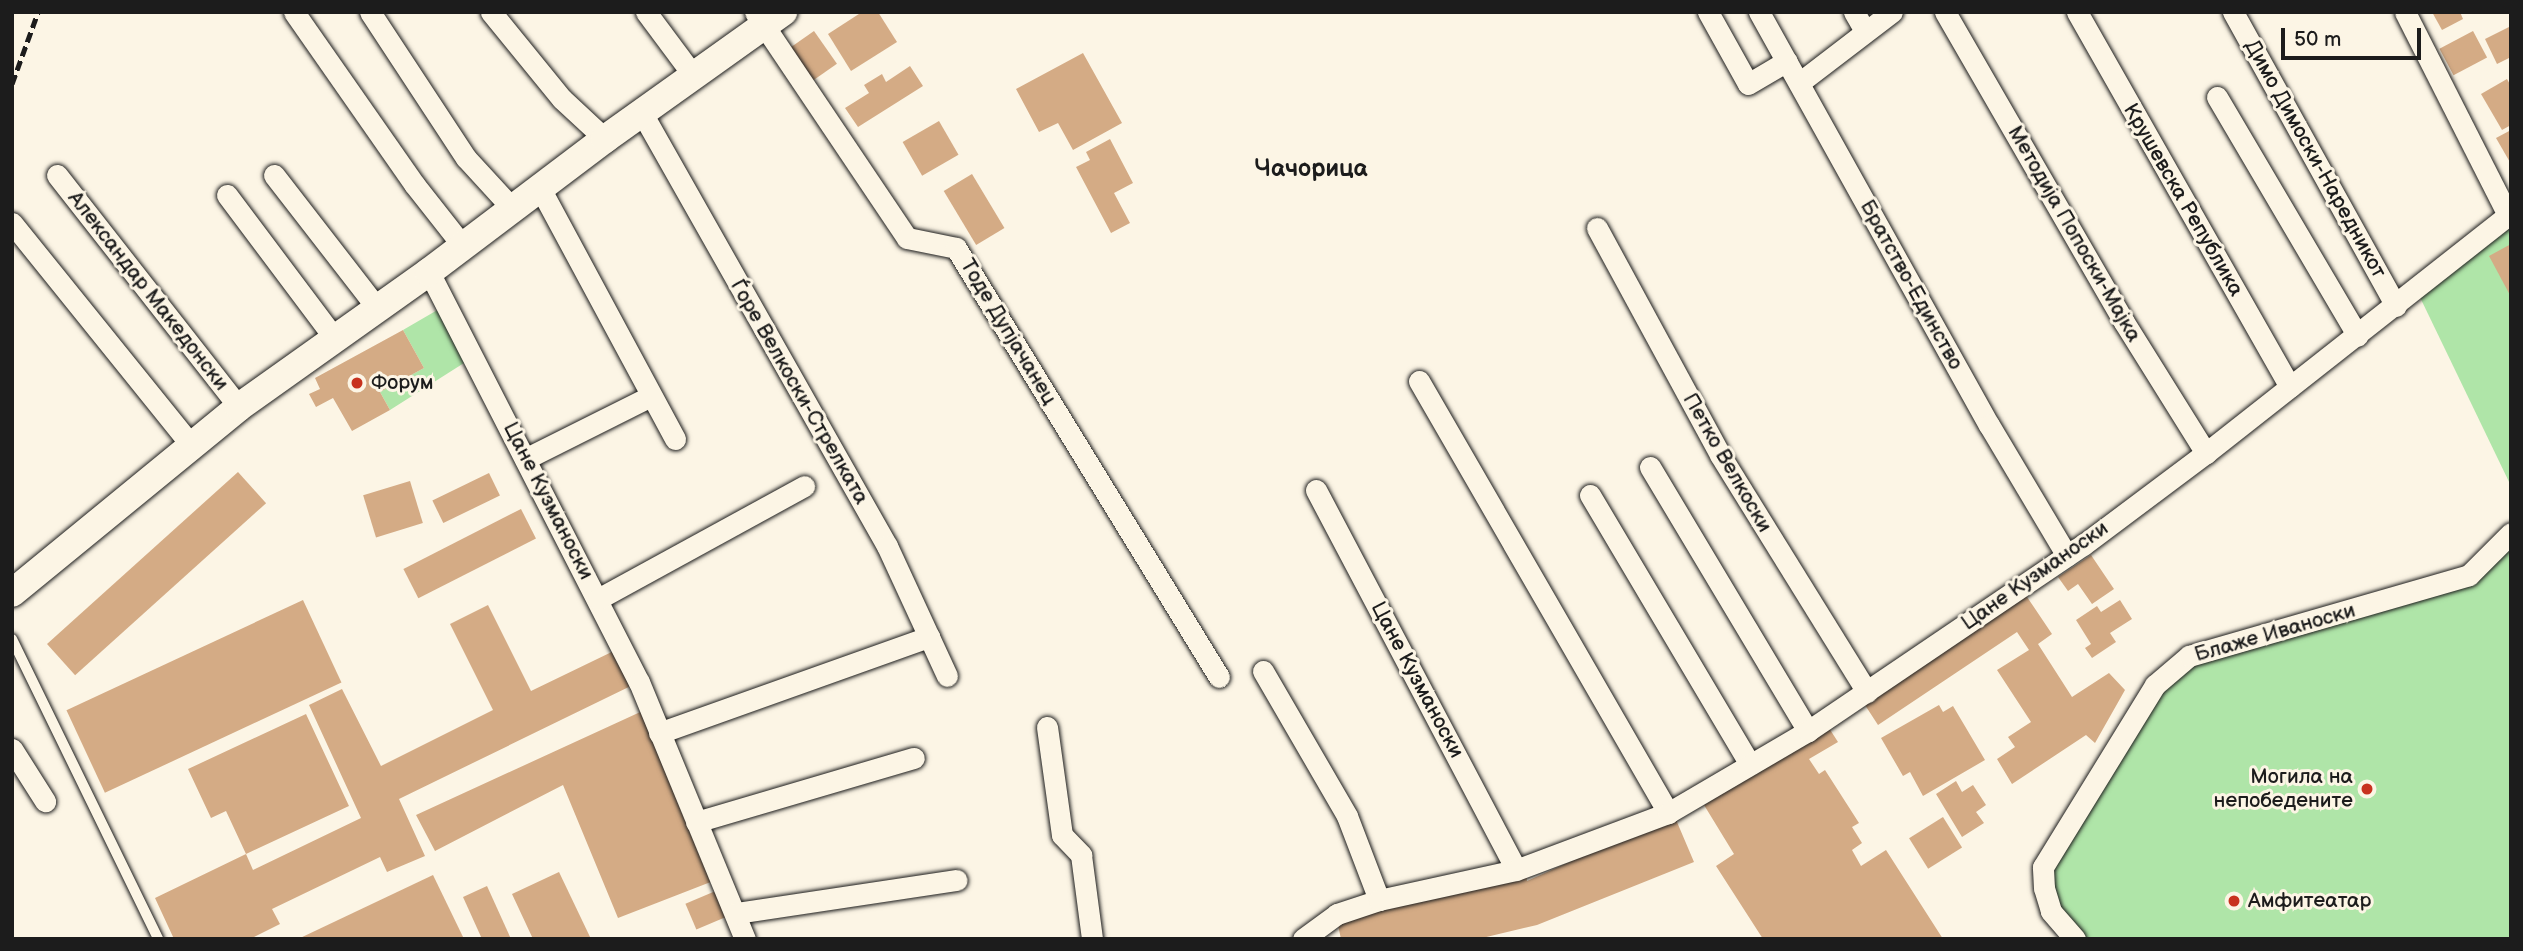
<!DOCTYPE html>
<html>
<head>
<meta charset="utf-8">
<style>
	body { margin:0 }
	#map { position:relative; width:2523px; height:951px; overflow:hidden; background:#fcf5e5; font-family:"Balsamiq Sans",sans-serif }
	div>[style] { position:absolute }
	.green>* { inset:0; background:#afe5a8 }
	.building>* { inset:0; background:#d4ab85; transform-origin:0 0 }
	.roads { filter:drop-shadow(0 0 2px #1c1c1c) drop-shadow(0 0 2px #1c1c1c) }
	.service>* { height:10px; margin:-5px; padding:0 5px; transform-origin:5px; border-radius:5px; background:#fcf5e5 }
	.minor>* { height:21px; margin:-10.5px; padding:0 10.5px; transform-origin:10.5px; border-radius:10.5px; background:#fcf5e5 }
	.tertiary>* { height:28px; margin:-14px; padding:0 14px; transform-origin:14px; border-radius:14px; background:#fcf5e5 }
	.rail>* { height:5px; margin-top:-2.5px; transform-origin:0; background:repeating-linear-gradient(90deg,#1c1c1c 0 10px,transparent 0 15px) }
	.dots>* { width:19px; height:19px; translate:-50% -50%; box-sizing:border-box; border:4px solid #fcf5e5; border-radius:50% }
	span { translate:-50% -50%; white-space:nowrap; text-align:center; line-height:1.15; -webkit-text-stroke:6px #fcf5e5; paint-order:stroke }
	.street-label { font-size:21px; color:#1c1c1c }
	.poi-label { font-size:21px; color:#1c1c1c }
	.left { translate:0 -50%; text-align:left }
	.right { translate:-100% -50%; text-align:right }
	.quarter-label { font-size:24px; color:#1c1c1c; font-weight:700 }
	.frame { position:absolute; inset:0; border:14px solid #1c1c1c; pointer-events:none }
	.scale { position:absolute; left:2281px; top:28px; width:140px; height:32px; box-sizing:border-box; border:4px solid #1c1c1c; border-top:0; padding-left:9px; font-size:21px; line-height:24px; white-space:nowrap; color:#1c1c1c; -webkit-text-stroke:5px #fcf5e5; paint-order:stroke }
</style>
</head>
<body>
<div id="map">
	<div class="green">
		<i style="clip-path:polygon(2511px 213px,2511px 486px,2416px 289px)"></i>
		<i style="clip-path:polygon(446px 305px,475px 356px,390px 410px,380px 392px,424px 368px,403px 330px)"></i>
		<i style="clip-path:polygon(2511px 533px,2511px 939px,2075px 939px,2044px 888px,2124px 737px,2189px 656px,2469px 575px)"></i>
	</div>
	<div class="building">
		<i style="clip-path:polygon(862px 12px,878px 12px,897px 42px,851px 71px,828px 34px)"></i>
		<i style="clip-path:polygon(2432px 12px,2460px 12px,2463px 19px,2442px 30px)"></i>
		<i style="clip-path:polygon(2511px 26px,2511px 57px,2497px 64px,2485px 39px)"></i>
		<i style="left:814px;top:31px;width:40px;height:34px;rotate:55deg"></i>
		<i style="left:2473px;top:31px;width:30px;height:38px;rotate:62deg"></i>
		<i style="clip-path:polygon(1083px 53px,1122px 123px,1073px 150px,1058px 123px,1039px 132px,1016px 89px)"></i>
		<i style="clip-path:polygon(910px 66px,923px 86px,858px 127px,845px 108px,869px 93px,864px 85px,882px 74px,886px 82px)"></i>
		<i style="clip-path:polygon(2507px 79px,2511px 86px,2511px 125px,2502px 130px,2481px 94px)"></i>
		<i style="left:939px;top:121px;width:39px;height:42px;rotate:60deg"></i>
		<i style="clip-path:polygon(2511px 130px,2511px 164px,2496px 138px)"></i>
		<i style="clip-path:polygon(1110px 139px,1133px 183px,1114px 193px,1130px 223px,1111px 233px,1076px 167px,1090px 160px,1086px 152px)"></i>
		<i style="left:972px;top:174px;width:63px;height:33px;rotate:59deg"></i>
		<i style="clip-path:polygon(2511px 244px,2511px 297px,2489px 256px)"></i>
		<i style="clip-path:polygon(403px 330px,424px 368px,380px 392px,390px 410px,352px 431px,333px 398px,316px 407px,309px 394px,320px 389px,315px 378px)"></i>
		<i style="left:238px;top:472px;width:42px;height:257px;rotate:48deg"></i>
		<i style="left:489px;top:473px;width:25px;height:63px;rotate:64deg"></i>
		<i style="left:410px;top:481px;width:44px;height:49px;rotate:73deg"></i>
		<i style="left:521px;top:509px;width:33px;height:132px;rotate:63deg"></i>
		<i style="clip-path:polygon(2091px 555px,2114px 589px,2092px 604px,2078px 584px,2068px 591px,2058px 577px)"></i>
		<i style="clip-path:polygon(2025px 594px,2052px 634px,2038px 644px,2072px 697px,2109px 673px,2125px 690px,2095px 743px,2086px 735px,2012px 784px,1997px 759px,2015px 747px,2008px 737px,2031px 722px,1997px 670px,2029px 650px,2017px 632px,1878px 725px,1863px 702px)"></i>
		<i style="left:303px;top:600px;width:91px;height:261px;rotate:65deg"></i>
		<i style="clip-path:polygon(2120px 600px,2132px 619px,2110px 633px,2116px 642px,2092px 658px,2085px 648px,2091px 644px,2076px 620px,2097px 606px,2101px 612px)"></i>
		<i style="clip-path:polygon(488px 605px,531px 691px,622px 647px,639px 682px,399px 799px,425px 856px,387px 872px,380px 857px,272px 909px,280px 924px,250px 939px,174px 939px,155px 898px,246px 854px,253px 870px,361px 818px,309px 705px,342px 689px,381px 766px,493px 710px,450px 624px)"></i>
		<i style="clip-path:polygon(1939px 705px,1943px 712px,1953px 706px,1985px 760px,1923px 796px,1910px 772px,1903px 776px,1881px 738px)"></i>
		<i style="clip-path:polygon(649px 708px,721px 878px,618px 918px,563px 785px,435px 851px,416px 815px)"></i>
		<i style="clip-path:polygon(306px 714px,349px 806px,246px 854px,226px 811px,211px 818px,188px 769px)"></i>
		<i style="clip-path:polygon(1829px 728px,1838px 742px,1809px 759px,1819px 774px,1825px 770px,1859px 823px,1852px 827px,1862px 843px,1852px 850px,1861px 866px,1886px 850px,1943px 939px,1763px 939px,1716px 866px,1734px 854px,1704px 805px)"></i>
		<i style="clip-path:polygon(1956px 781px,1962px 792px,1973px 785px,1986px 805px,1976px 812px,1984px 823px,1962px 837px,1936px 794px)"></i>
		<i style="clip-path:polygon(1674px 815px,1694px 862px,1537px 925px,1478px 939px,1341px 939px,1336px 916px,1526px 873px,1527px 881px)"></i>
		<i style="left:1943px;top:817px;width:36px;height:40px;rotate:58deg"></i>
		<i style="clip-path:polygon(559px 872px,591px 939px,533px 939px,512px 894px)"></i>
		<i style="clip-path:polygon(433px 875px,464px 939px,298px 939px)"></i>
		<i style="clip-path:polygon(487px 886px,511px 939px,482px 939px,463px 897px)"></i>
		<i style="left:725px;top:887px;width:28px;height:43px;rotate:67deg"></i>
	</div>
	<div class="roads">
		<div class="service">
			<i style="left:12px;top:639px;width:334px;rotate:64deg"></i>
		</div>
		<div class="minor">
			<i style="left:294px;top:12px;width:210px;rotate:55.1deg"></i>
			<i style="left:414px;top:184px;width:78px;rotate:51.8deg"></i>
			<i style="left:370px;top:12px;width:175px;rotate:56.7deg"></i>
			<i style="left:466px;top:158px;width:68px;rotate:47.4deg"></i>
			<i style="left:491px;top:12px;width:112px;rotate:50.8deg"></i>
			<i style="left:562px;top:99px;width:59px;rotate:42.9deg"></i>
			<i style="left:646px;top:12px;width:79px;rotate:53.3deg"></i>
			<i style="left:755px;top:12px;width:272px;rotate:56.1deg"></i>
			<i style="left:907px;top:238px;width:50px;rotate:11.5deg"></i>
			<i style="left:956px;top:248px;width:503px;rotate:58.49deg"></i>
			<i style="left:1708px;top:12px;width:82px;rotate:60.9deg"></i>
			<i style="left:1748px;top:84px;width:45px;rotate:-30.5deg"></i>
			<i style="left:1759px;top:12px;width:473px;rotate:60.9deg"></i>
			<i style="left:1989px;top:425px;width:152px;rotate:59.2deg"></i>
			<i style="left:1854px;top:12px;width:22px;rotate:60deg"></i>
			<i style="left:1945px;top:12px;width:358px;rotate:60deg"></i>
			<i style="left:2124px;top:322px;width:155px;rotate:58deg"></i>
			<i style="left:2077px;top:12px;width:431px;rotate:60.4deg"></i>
			<i style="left:2233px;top:12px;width:336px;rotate:61deg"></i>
			<i style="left:2405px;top:12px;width:228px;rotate:63.1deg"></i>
			<i style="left:1799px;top:83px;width:117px;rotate:-37.4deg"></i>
			<i style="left:2217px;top:97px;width:277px;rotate:59.5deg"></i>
			<i style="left:642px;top:113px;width:498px;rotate:60.5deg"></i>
			<i style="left:887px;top:546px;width:143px;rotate:65.2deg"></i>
			<i style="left:57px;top:175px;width:295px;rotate:51.9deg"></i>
			<i style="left:274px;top:175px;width:170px;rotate:52.2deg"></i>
			<i style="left:540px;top:188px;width:285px;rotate:61.7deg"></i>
			<i style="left:227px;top:195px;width:180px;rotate:53.1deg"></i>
			<i style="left:12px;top:223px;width:285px;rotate:51.1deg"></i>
			<i style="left:1597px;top:228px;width:258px;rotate:61.5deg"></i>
			<i style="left:1720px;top:455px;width:279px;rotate:58.2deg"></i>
			<i style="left:429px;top:272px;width:461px;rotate:62.9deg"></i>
			<i style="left:639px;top:682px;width:278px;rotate:67.6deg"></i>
			<i style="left:1419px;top:381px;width:499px;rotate:60deg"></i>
			<i style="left:525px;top:459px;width:141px;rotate:-26.6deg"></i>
			<i style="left:1650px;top:467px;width:308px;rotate:59.1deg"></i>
			<i style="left:1316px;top:490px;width:429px;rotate:62.2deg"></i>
			<i style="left:1590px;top:495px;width:313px;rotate:59.3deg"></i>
			<i style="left:598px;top:599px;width:235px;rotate:-28.7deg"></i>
			<i style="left:1263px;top:671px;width:168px;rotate:59.9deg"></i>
			<i style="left:1347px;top:816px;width:90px;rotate:69.1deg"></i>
			<i style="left:1047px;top:727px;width:109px;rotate:82.1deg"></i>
			<i style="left:1062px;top:835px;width:28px;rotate:46deg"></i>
			<i style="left:1081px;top:855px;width:85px;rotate:82.5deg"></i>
			<i style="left:659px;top:733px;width:287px;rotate:-19.6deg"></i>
			<i style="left:12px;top:749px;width:62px;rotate:57.6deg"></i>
			<i style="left:696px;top:822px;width:227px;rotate:-16.4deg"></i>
			<i style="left:736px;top:913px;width:223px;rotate:-8.5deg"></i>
			<i style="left:1303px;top:939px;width:42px;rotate:-36.3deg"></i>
			<i style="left:1337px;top:914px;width:44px;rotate:-18.4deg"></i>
			<i style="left:1379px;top:900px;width:140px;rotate:-12.4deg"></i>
			<i style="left:1516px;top:870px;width:162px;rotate:-20.6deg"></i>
			<i style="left:1668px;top:813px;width:162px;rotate:-30.4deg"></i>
			<i style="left:1808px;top:731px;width:332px;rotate:-34.1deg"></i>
			<i style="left:2083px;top:545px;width:154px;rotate:-36.8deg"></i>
			<i style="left:2206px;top:453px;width:388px;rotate:-38.2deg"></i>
			<i style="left:2075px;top:939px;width:37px;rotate:-131deg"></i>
			<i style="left:2051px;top:911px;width:24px;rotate:-107deg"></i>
			<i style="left:2044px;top:888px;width:21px;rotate:-93deg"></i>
			<i style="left:2043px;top:867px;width:214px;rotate:-58.4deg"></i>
			<i style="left:2155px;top:685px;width:45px;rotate:-40.5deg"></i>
			<i style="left:2189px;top:656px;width:291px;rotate:-16.1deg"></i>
			<i style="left:2469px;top:575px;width:59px;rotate:-45deg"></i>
		</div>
		<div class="tertiary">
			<i style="left:12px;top:593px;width:293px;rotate:-39.3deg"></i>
			<i style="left:239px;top:407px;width:233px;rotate:-35.4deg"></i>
			<i style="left:429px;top:272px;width:221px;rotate:-37.1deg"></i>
			<i style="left:605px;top:139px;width:219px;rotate:-35.5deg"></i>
		</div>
	</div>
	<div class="rail">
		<i style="left:12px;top:84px;width:77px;rotate:-70.1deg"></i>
	</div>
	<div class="dots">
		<i style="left:357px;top:383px;background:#c8321e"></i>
		<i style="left:2367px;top:789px;background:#c8321e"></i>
		<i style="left:2234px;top:901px;background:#c8321e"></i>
	</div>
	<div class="street-label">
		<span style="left:2315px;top:159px;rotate:61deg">Димо Димоски-Наредникот</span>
		<span style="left:2183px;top:200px;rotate:60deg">Крушевска Република</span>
		<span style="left:2074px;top:234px;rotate:60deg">Методија Попоски-Мајка</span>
		<span style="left:1911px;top:285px;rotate:61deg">Братство-Единство</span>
		<span style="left:148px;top:291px;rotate:52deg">Александар Македонски</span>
		<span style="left:1008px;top:332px;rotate:59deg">Тоде Дупјачанец</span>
		<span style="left:799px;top:392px;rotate:60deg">Ѓоре Велкоски-Стрелката</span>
		<span style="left:1727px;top:463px;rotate:60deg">Петко Велкоски</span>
		<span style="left:548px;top:501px;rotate:63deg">Цане Кузманоски</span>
		<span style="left:2035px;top:576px;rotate:-35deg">Цане Кузманоски</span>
		<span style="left:2275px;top:633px;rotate:-16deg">Блаже Иваноски</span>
		<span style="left:1417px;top:680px;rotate:62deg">Цане Кузманоски</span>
	</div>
	<div class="poi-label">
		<span class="left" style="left:371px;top:383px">Форум</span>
		<span class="right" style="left:2353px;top:789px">Могила на<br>непобедените</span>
		<span class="left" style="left:2248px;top:901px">Амфитеатар</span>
	</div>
	<div class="quarter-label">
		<span style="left:1311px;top:169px">Чачорица</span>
	</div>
	<div class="frame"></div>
	<div class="scale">50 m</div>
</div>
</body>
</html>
